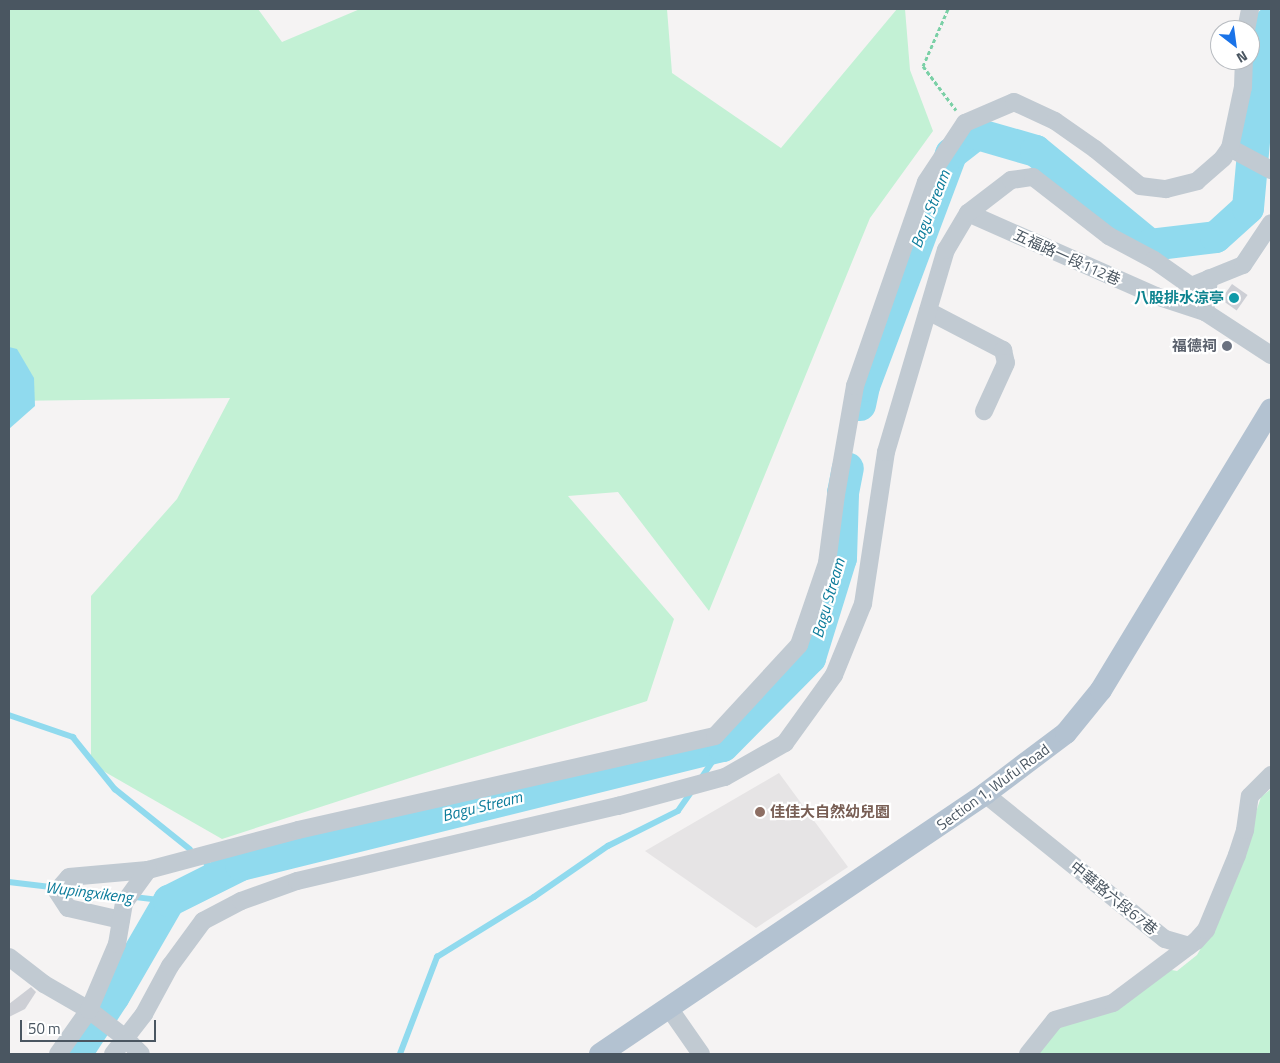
<!DOCTYPE html>
<html>
<head>
<meta charset="utf-8">
<style>
	body { margin:0 }
	#map { position:relative; width:1280px; height:1063px; overflow:hidden; background:#f5f3f3; font-family:"Titillium Web","Noto Sans TC",sans-serif }
	div>[style] { position:absolute }
	.education>* { inset:0; background:#e6e4e5 }
	.green>* { inset:0; background:#c3f1d5 }
	.water>* { inset:0; background:#90daee }
	.stream>* { height:5.5px; margin:-2.75px; padding:0 2.75px; transform-origin:2.75px; border-radius:2.75px; background:#90daee }
	.river>* { height:32px; margin:-16px; padding:0 16px; transform-origin:16px; border-radius:16px; background:#90daee }
	.building>* { inset:0; background:#cdcfd5; transform-origin:0 0 }
	.path>* { height:3px; margin-top:-1.5px; transform-origin:0; background:repeating-linear-gradient(90deg,#7ad0a6 0 4px,transparent 0 6.5px) }
	.minor>* { height:18px; margin:-9px; padding:0 9px; transform-origin:9px; border-radius:9px; background:#c1cad2 }
	.major>* { height:22px; margin:-11px; padding:0 11px; transform-origin:11px; border-radius:11px; background:#b3c2d1 }
	.dots>* { width:14px; height:14px; translate:-50% -50%; box-sizing:border-box; border:2px solid #fff; border-radius:50% }
	span { translate:-50% -50%; white-space:nowrap; text-align:center; line-height:1.15; -webkit-text-stroke:4.5px #fff; paint-order:stroke }
	.street-label { font-size:15px; color:#4a5661 }
	.culture-label { font-size:15px; color:#0d838f; font-weight:700 }
	.right { translate:-100% -50%; text-align:right }
	.worship-label { font-size:15px; color:#5b616d; font-weight:700 }
	.education-label { font-size:15px; color:#785e54; font-weight:700 }
	.left { translate:0 -50%; text-align:left }
	.water-label { font-size:16px; color:#0c7c9b; font-style:italic }
	.frame { position:absolute; inset:0; border:10px solid #4a5661; pointer-events:none }
	.north { position:absolute; left:1210px; top:20px; width:50px; height:50px; box-sizing:border-box; background:#fff; border:1px solid #b7bbc0; border-radius:50%; rotate:150deg; font-size:14px; font-weight:700; line-height:20px; text-align:center; color:#4a5661 }
	.north::after { content:''; display:block; margin:auto; width:18px; height:22px; background:#1a73e8; clip-path:polygon(50% 0,100% 100%,50% 72%,0 100%) }
	.scale { position:absolute; left:20px; top:1020px; width:136px; height:22px; box-sizing:border-box; border:2px solid #4a5661; border-top:0; padding-left:6px; font-size:15px; line-height:18px; white-space:nowrap; color:#4a5661; -webkit-text-stroke:4px #fff; paint-order:stroke }
</style>
</head>
<body>
<div id="map">
	<div class="education">
		<i style="clip-path:polygon(779px 773px,848px 867px,756px 928px,645px 851px)"></i>
	</div>
	<div class="green">
		<i style="clip-path:polygon(9px 9px,258px 9px,282px 42px,360px 9px,667px 9px,672px 73px,781px 148px,897px 9px,905px 9px,910px 70px,933px 131px,870px 218px,709px 611px,618px 492px,568px 496px,674px 619px,647px 701px,222px 839px,91px 764px,91px 596px,177px 499px,230px 398px,9px 401px)"></i>
		<i style="clip-path:polygon(1271px 789px,1271px 1054px,1032px 1054px,1058px 1026px,1166px 969px,1177px 971px,1197px 955px,1225px 906px,1261px 797px)"></i>
	</div>
	<div class="water">
		<i style="clip-path:polygon(9px 347px,17px 349px,34px 378px,35px 406px,9px 429px)"></i>
	</div>
	<div class="stream">
		<i style="left:9px;top:715px;width:68px;rotate:19deg"></i>
		<i style="left:73px;top:737px;width:67px;rotate:51.1deg"></i>
		<i style="left:115px;top:789px;width:96px;rotate:38.7deg"></i>
		<i style="left:700px;top:780px;width:41px;rotate:-55.9deg"></i>
		<i style="left:207px;top:864px;width:19px;rotate:36deg"></i>
		<i style="left:9px;top:882px;width:161px;rotate:6.8deg"></i>
		<i style="left:400px;top:1054px;width:104px;rotate:-69.1deg"></i>
		<i style="left:437px;top:957px;width:114px;rotate:-31.7deg"></i>
		<i style="left:534px;top:897px;width:90px;rotate:-34.6deg"></i>
		<i style="left:608px;top:846px;width:78px;rotate:-26.6deg"></i>
		<i style="left:678px;top:811px;width:24px;rotate:-55deg"></i>
	</div>
	<div class="river">
		<i style="left:860px;top:405px;width:19px;rotate:-78deg"></i>
		<i style="left:864px;top:386px;width:248px;rotate:-69.4deg"></i>
		<i style="left:951px;top:154px;width:33px;rotate:-38deg"></i>
		<i style="left:977px;top:134px;width:61px;rotate:16.1deg"></i>
		<i style="left:1036px;top:151px;width:148px;rotate:39.5deg"></i>
		<i style="left:1150px;top:245px;width:66px;rotate:-6.9deg"></i>
		<i style="left:1216px;top:237px;width:43px;rotate:-42.2deg"></i>
		<i style="left:1248px;top:208px;width:134px;rotate:-84.8deg"></i>
		<i style="left:1260px;top:75px;width:54px;rotate:-78.3deg"></i>
		<i style="left:76px;top:1054px;width:69px;rotate:-56.8deg"></i>
		<i style="left:114px;top:996px;width:110px;rotate:-59.9deg"></i>
		<i style="left:169px;top:901px;width:80px;rotate:-26.6deg"></i>
		<i style="left:241px;top:865px;width:496px;rotate:-13.9deg"></i>
		<i style="left:723px;top:746px;width:124px;rotate:-45.3deg"></i>
		<i style="left:810px;top:658px;width:105px;rotate:-72.8deg"></i>
		<i style="left:841px;top:558px;width:65px;rotate:-88.2deg"></i>
		<i style="left:843px;top:493px;width:25px;rotate:-79deg"></i>
	</div>
	<div class="building">
		<i style="left:1232px;top:284px;width:19px;height:19px;rotate:35deg"></i>
		<i style="clip-path:polygon(31px 987px,36px 992px,25px 1009px,9px 1017px,9px 1004px)"></i>
	</div>
	<div class="path">
		<i style="left:948px;top:9px;width:62px;rotate:113.7deg"></i>
		<i style="left:923px;top:66px;width:55px;rotate:53.1deg"></i>
	</div>
	<div class="minor">
		<i style="left:1246px;top:30px;width:21px;rotate:-79deg"></i>
		<i style="left:1230px;top:148px;width:47px;rotate:28.2deg"></i>
		<i style="left:968px;top:213px;width:206px;rotate:23.8deg"></i>
		<i style="left:1156px;top:296px;width:52px;rotate:18.1deg"></i>
		<i style="left:1205px;top:312px;width:79px;rotate:33.1deg"></i>
		<i style="left:928px;top:311px;width:85px;rotate:27.5deg"></i>
		<i style="left:1003px;top:350px;width:13px;rotate:77deg"></i>
		<i style="left:1006px;top:363px;width:53px;rotate:114.6deg"></i>
		<i style="left:1205px;top:312px;width:34px;rotate:-83deg"></i>
		<i style="left:985px;top:794px;width:231px;rotate:38.9deg"></i>
		<i style="left:1165px;top:939px;width:25px;rotate:16deg"></i>
		<i style="left:1189px;top:946px;width:9px;rotate:-36deg"></i>
		<i style="left:1196px;top:941px;width:15px;rotate:-48deg"></i>
		<i style="left:1206px;top:930px;width:81px;rotate:-67.5deg"></i>
		<i style="left:1237px;top:855px;width:26px;rotate:-72deg"></i>
		<i style="left:1245px;top:830px;width:34px;rotate:-82deg"></i>
		<i style="left:1250px;top:796px;width:30px;rotate:-45deg"></i>
		<i style="left:121px;top:920px;width:54px;rotate:-167.2deg"></i>
		<i style="left:68px;top:908px;width:20px;rotate:-123deg"></i>
		<i style="left:57px;top:891px;width:18px;rotate:-49deg"></i>
		<i style="left:69px;top:877px;width:79px;rotate:-5.1deg"></i>
		<i style="left:148px;top:870px;width:155px;rotate:-14.9deg"></i>
		<i style="left:298px;top:830px;width:427px;rotate:-12.7deg"></i>
		<i style="left:715px;top:736px;width:124px;rotate:-47.3deg"></i>
		<i style="left:799px;top:645px;width:87px;rotate:-71.1deg"></i>
		<i style="left:827px;top:563px;width:69px;rotate:-82.5deg"></i>
		<i style="left:836px;top:495px;width:111px;rotate:-80.1deg"></i>
		<i style="left:855px;top:386px;width:216px;rotate:-70.8deg"></i>
		<i style="left:926px;top:182px;width:71px;rotate:-56.5deg"></i>
		<i style="left:965px;top:123px;width:53px;rotate:-23.2deg"></i>
		<i style="left:1014px;top:102px;width:45px;rotate:24.9deg"></i>
		<i style="left:1055px;top:121px;width:49px;rotate:35deg"></i>
		<i style="left:1095px;top:149px;width:58px;rotate:39.4deg"></i>
		<i style="left:1140px;top:186px;width:26px;rotate:7deg"></i>
		<i style="left:1166px;top:189px;width:32px;rotate:-14deg"></i>
		<i style="left:1197px;top:181px;width:35px;rotate:-41deg"></i>
		<i style="left:1223px;top:158px;width:12px;rotate:-55deg"></i>
		<i style="left:1230px;top:148px;width:62px;rotate:-78deg"></i>
		<i style="left:1243px;top:87px;width:27px;rotate:-88deg"></i>
		<i style="left:9px;top:957px;width:44px;rotate:37.6deg"></i>
		<i style="left:44px;top:984px;width:52px;rotate:30deg"></i>
		<i style="left:89px;top:1010px;width:44px;rotate:37.6deg"></i>
		<i style="left:124px;top:1037px;width:24px;rotate:45deg"></i>
		<i style="left:669px;top:1008px;width:56px;rotate:55.2deg"></i>
		<i style="left:58px;top:1054px;width:54px;rotate:-54.8deg"></i>
		<i style="left:89px;top:1010px;width:72px;rotate:-67deg"></i>
		<i style="left:117px;top:944px;width:42px;rotate:-80.3deg"></i>
		<i style="left:124px;top:903px;width:41px;rotate:-54deg"></i>
		<i style="left:113px;top:1054px;width:51px;rotate:-52.2deg"></i>
		<i style="left:144px;top:1014px;width:55px;rotate:-61.6deg"></i>
		<i style="left:170px;top:966px;width:56px;rotate:-53.7deg"></i>
		<i style="left:203px;top:921px;width:43px;rotate:-27.8deg"></i>
		<i style="left:241px;top:901px;width:59px;rotate:-19.7deg"></i>
		<i style="left:297px;top:881px;width:330px;rotate:-13.2deg"></i>
		<i style="left:618px;top:806px;width:111px;rotate:-15.2deg"></i>
		<i style="left:725px;top:777px;width:69px;rotate:-29.5deg"></i>
		<i style="left:785px;top:743px;width:84px;rotate:-54.2deg"></i>
		<i style="left:834px;top:675px;width:77px;rotate:-67.8deg"></i>
		<i style="left:863px;top:604px;width:154px;rotate:-81.4deg"></i>
		<i style="left:886px;top:452px;width:211px;rotate:-73.5deg"></i>
		<i style="left:946px;top:250px;width:43px;rotate:-59.3deg"></i>
		<i style="left:968px;top:213px;width:54px;rotate:-37.5deg"></i>
		<i style="left:1011px;top:180px;width:22px;rotate:-8deg"></i>
		<i style="left:1033px;top:177px;width:96px;rotate:37.8deg"></i>
		<i style="left:1109px;top:236px;width:51px;rotate:28.1deg"></i>
		<i style="left:1154px;top:260px;width:45px;rotate:35.1deg"></i>
		<i style="left:1191px;top:286px;width:56px;rotate:-22deg"></i>
		<i style="left:1243px;top:265px;width:50px;rotate:-56.3deg"></i>
		<i style="left:1028px;top:1054px;width:43px;rotate:-51.5deg"></i>
		<i style="left:1055px;top:1020px;width:60px;rotate:-16.3deg"></i>
		<i style="left:1113px;top:1003px;width:95px;rotate:-36.9deg"></i>
	</div>
	<div class="major">
		<i style="left:600px;top:1054px;width:465px;rotate:-34deg"></i>
		<i style="left:985px;top:794px;width:101px;rotate:-37deg"></i>
		<i style="left:1066px;top:733px;width:55px;rotate:-50.9deg"></i>
		<i style="left:1101px;top:690px;width:328px;rotate:-58.8deg"></i>
	</div>
	<div class="dots">
		<i style="left:1234px;top:298px;background:#0f9aa8"></i>
		<i style="left:1227px;top:346px;background:#6b7280"></i>
		<i style="left:760px;top:812px;background:#8d6e63"></i>
	</div>
	<div class="street-label">
		<span style="left:1067px;top:257px;rotate:24deg">五福路一段112巷</span>
		<span style="left:993px;top:787px;rotate:-36deg">Section 1, Wufu Road</span>
		<span style="left:1114px;top:898px;rotate:39deg">中華路六段67巷</span>
	</div>
	<div class="culture-label">
		<span class="right" style="left:1224px;top:298px">八股排水涼亭</span>
	</div>
	<div class="worship-label">
		<span class="right" style="left:1217px;top:346px">福德祠</span>
	</div>
	<div class="education-label">
		<span class="left" style="left:770px;top:812px">佳佳大自然幼兒園</span>
	</div>
	<div class="water-label">
		<span style="left:930px;top:209px;rotate:-69deg">Bagu Stream</span>
		<span style="left:828px;top:598px;rotate:-74deg">Bagu Stream</span>
		<span style="left:482px;top:806px;rotate:-14deg">Bagu Stream</span>
		<span style="left:89px;top:892px;rotate:7deg">Wupingxikeng</span>
	</div>
	<div class="frame"></div>
	<div class="north">N</div>
	<div class="scale">50 m</div>
</div>
</body>
</html>
